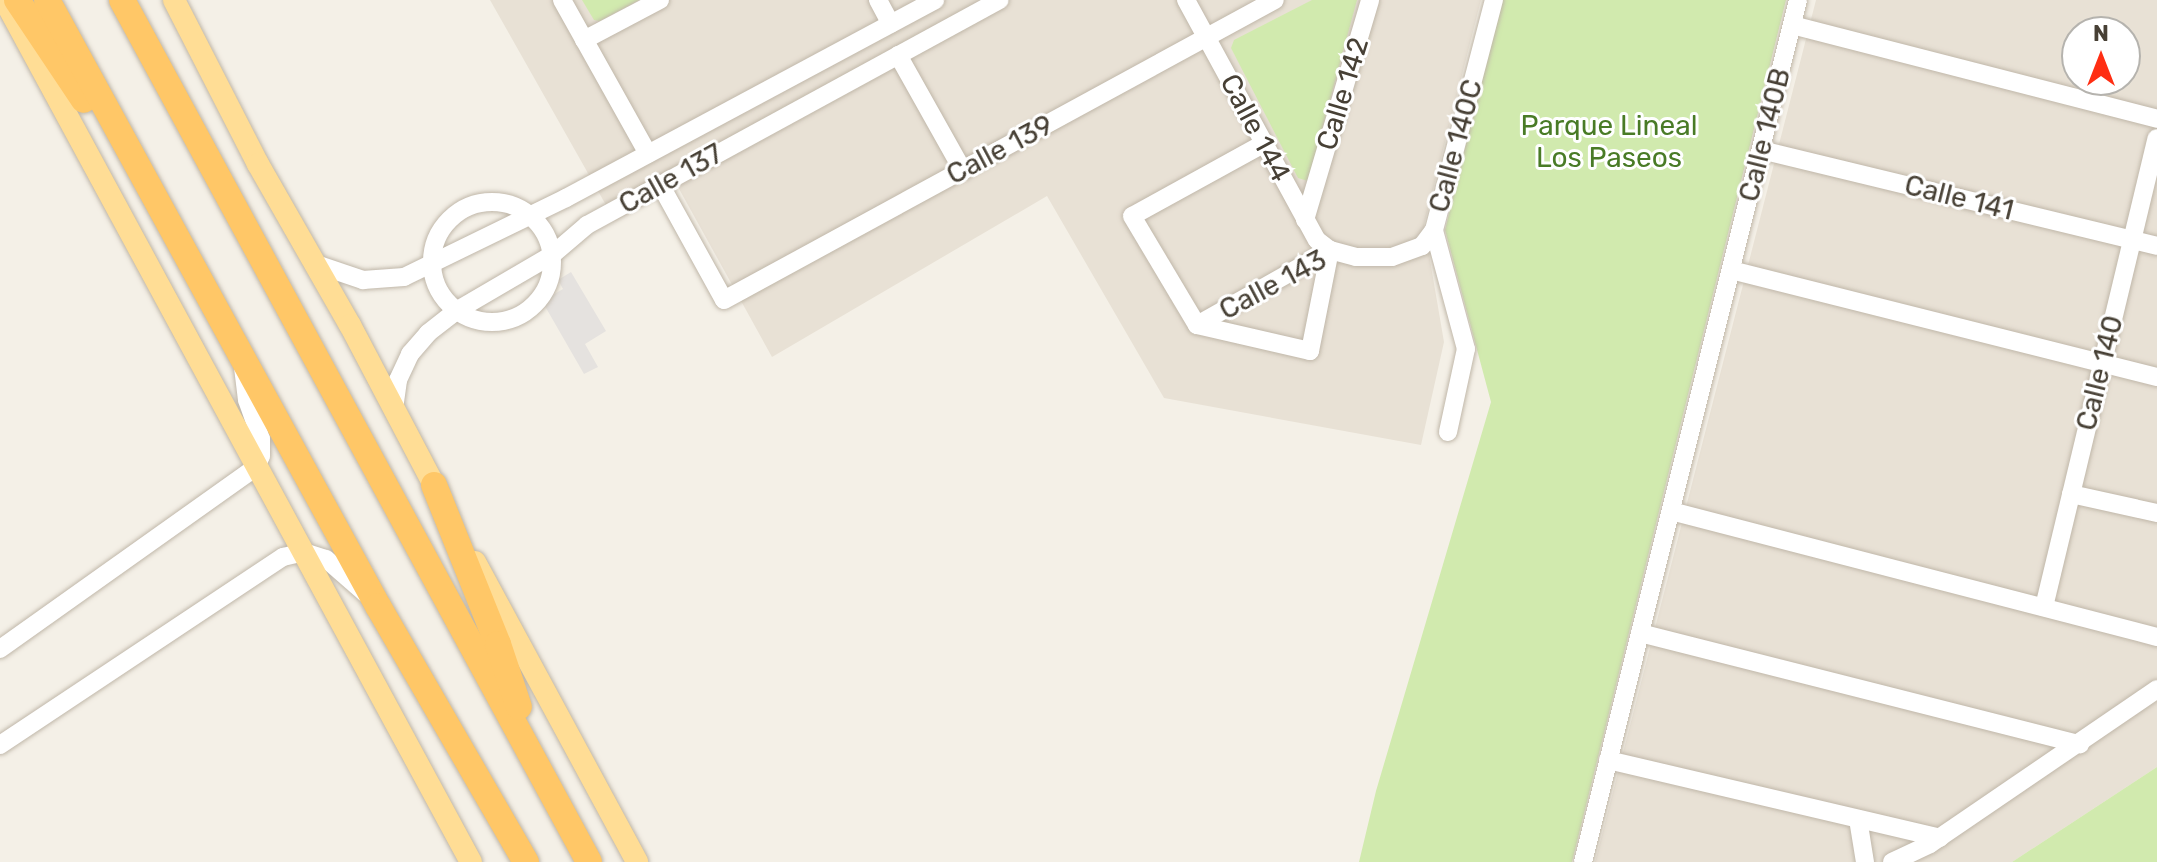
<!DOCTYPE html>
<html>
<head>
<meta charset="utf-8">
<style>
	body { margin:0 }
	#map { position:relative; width:2157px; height:862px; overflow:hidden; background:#f4f0e7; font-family:Rubik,sans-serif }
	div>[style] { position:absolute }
	.residential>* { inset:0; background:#e8e1d5 }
	.green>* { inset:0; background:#d1eaae }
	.parking>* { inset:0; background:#e5e2df }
	.roads { filter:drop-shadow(0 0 2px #c0b7a9) drop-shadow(0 0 2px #c0b7a9) }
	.minor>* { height:18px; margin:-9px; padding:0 9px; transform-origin:9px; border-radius:9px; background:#fff }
	.minor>.ring { margin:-9px; padding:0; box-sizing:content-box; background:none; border:18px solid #fff; border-radius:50% }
	.major>* { height:22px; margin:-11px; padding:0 11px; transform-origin:11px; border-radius:11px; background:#ffdd95 }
	.highway>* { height:26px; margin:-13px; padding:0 13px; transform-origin:13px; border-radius:13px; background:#ffc767 }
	span { translate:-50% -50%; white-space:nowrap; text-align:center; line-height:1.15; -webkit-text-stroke:6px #fff; paint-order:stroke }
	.street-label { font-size:28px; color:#474035 }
	.park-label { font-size:28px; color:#497b26 }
	.north { position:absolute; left:2061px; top:16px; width:80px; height:80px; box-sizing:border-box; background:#fff; border:2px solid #b5b3ae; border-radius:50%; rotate:0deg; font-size:22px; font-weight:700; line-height:32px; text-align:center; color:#474035 }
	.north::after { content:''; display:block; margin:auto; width:28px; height:36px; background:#ff2e13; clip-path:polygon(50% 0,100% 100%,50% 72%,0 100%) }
</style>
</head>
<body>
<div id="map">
	<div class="residential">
		<i style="clip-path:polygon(490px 0,1481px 0,1424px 225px,1444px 342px,1421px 445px,1164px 398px,1047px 196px,772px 357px,678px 187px,615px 221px)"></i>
		<i style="clip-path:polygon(evenodd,1816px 0,2157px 0,2157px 767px,2012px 862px,1595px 862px,1816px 0,2077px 32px,2125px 32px,2125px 80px,2077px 80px,2077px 32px)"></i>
	</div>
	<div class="green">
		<i style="clip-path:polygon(582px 0,639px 0,600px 21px,594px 20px)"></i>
		<i style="clip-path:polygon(1312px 0,1357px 0,1308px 181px,1298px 178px,1231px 48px,1234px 40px)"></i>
		<i style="clip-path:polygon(1501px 0,1786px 0,1572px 862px,1359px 862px,1376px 791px,1491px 402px,1445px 230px)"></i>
		<i style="clip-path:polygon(2157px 767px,2157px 862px,2012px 862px)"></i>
	</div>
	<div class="parking">
		<i style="clip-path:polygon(571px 272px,606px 331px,585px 344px,598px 367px,584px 374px,542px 301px,563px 289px,558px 280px)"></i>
	</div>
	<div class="roads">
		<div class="minor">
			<i style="left:562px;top:0;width:176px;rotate:60.8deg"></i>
			<i style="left:878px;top:0;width:27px;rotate:62deg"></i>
			<i style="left:1186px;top:0;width:273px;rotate:61.4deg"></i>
			<i style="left:1317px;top:240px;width:16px;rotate:38deg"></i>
			<i style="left:1330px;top:250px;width:27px;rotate:15deg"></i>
			<i style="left:1356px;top:257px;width:36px"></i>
			<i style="left:1392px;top:257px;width:32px;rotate:-20deg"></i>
			<i style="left:1422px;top:246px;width:20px;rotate:-53deg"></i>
			<i style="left:1792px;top:25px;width:377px;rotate:14.4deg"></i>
			<i style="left:584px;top:40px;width:86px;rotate:-27.8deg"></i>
			<i style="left:898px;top:55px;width:133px;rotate:60.7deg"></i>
			<i style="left:1263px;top:144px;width:149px;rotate:151.2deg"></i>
			<i style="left:1132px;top:216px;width:127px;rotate:59.2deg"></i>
			<i style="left:1197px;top:325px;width:116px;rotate:13deg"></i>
			<i style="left:1310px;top:351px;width:103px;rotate:-78.8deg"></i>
			<i style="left:1761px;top:150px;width:407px;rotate:13.6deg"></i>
			<i style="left:660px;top:184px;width:132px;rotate:61.1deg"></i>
			<i style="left:724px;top:300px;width:627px;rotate:-28.57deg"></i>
			<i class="ring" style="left:432px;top:202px;width:102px;height:102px"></i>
			<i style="left:1305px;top:220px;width:229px;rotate:-73.5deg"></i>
			<i style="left:316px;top:264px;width:50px;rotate:18.8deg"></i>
			<i style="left:363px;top:280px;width:41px;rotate:-4.2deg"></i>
			<i style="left:404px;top:277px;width:180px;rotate:-26deg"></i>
			<i style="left:566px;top:198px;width:419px;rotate:-28.2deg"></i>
			<i style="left:1731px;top:270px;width:439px;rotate:14.1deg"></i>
			<i style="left:1197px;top:325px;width:153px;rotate:-29.4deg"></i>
			<i style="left:394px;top:409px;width:29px;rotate:-82deg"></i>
			<i style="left:398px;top:380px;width:29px;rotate:-65deg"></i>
			<i style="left:410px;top:354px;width:28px;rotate:-49deg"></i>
			<i style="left:428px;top:333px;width:36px;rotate:-38deg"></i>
			<i style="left:456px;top:311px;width:111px;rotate:-30.3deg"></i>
			<i style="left:552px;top:255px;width:46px;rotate:-40.6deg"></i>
			<i style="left:587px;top:225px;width:470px;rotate:-28.6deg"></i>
			<i style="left:1448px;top:432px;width:85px;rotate:-77.8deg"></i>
			<i style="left:1466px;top:349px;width:123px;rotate:-105.1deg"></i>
			<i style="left:1434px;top:230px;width:238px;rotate:-75.4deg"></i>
			<i style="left:2071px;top:494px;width:88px;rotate:12.5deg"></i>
			<i style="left:1671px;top:511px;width:502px;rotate:14.53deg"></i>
			<i style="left:2044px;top:607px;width:482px;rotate:-76.5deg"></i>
			<i style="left:1640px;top:633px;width:454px;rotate:14.2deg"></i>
			<i style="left:0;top:649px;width:314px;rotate:-35.4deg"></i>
			<i style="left:256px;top:467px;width:12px;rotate:-66deg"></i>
			<i style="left:261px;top:456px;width:17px;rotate:-90deg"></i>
			<i style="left:261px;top:439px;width:41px;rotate:-109.7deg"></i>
			<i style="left:247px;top:400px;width:31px;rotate:-97deg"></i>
			<i style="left:0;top:745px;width:340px;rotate:-33.6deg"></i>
			<i style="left:283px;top:557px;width:22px;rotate:-13deg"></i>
			<i style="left:304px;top:552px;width:23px;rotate:18deg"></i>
			<i style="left:326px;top:559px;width:53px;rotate:41.2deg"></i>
			<i style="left:1608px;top:760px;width:341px;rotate:13.2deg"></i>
			<i style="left:1858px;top:819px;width:44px;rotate:80.8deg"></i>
			<i style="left:1583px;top:862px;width:888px;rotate:-76deg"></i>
			<i style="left:1892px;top:862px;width:42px;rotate:-25.3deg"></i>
			<i style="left:1930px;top:844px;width:275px;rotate:-34.3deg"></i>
		</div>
		<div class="major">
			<i style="left:174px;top:0;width:184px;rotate:62.9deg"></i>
			<i style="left:258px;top:164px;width:185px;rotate:60.3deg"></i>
			<i style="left:350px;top:325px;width:198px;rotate:62.3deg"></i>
			<i style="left:5px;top:1px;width:979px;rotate:61.58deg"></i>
			<i style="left:475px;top:562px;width:341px;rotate:61.6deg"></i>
		</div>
		<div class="highway">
			<i style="left:17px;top:0;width:120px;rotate:56.2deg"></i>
			<i style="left:47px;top:0;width:691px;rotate:61.36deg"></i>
			<i style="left:378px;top:606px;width:296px;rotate:60deg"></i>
			<i style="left:122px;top:0;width:980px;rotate:61.55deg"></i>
			<i style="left:434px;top:485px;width:171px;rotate:68.1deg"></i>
			<i style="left:498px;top:644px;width:66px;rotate:71.6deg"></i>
		</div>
	</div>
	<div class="street-label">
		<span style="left:1343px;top:94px;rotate:-73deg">Calle 142</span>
		<span style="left:1255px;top:128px;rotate:62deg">Calle 144</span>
		<span style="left:1765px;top:135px;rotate:-76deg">Calle 140B</span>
		<span style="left:1456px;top:146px;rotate:-75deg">Calle 140C</span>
		<span style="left:1000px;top:150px;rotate:-28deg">Calle 139</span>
		<span style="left:671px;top:179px;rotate:-29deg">Calle 137</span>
		<span style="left:1959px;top:198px;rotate:14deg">Calle 141</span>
		<span style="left:1273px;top:285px;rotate:-28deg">Calle 143</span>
		<span style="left:2100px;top:373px;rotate:-76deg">Calle 140</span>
	</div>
	<div class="park-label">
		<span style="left:1609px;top:142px">Parque Lineal<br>Los Paseos</span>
	</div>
	<div class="north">N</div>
</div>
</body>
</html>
